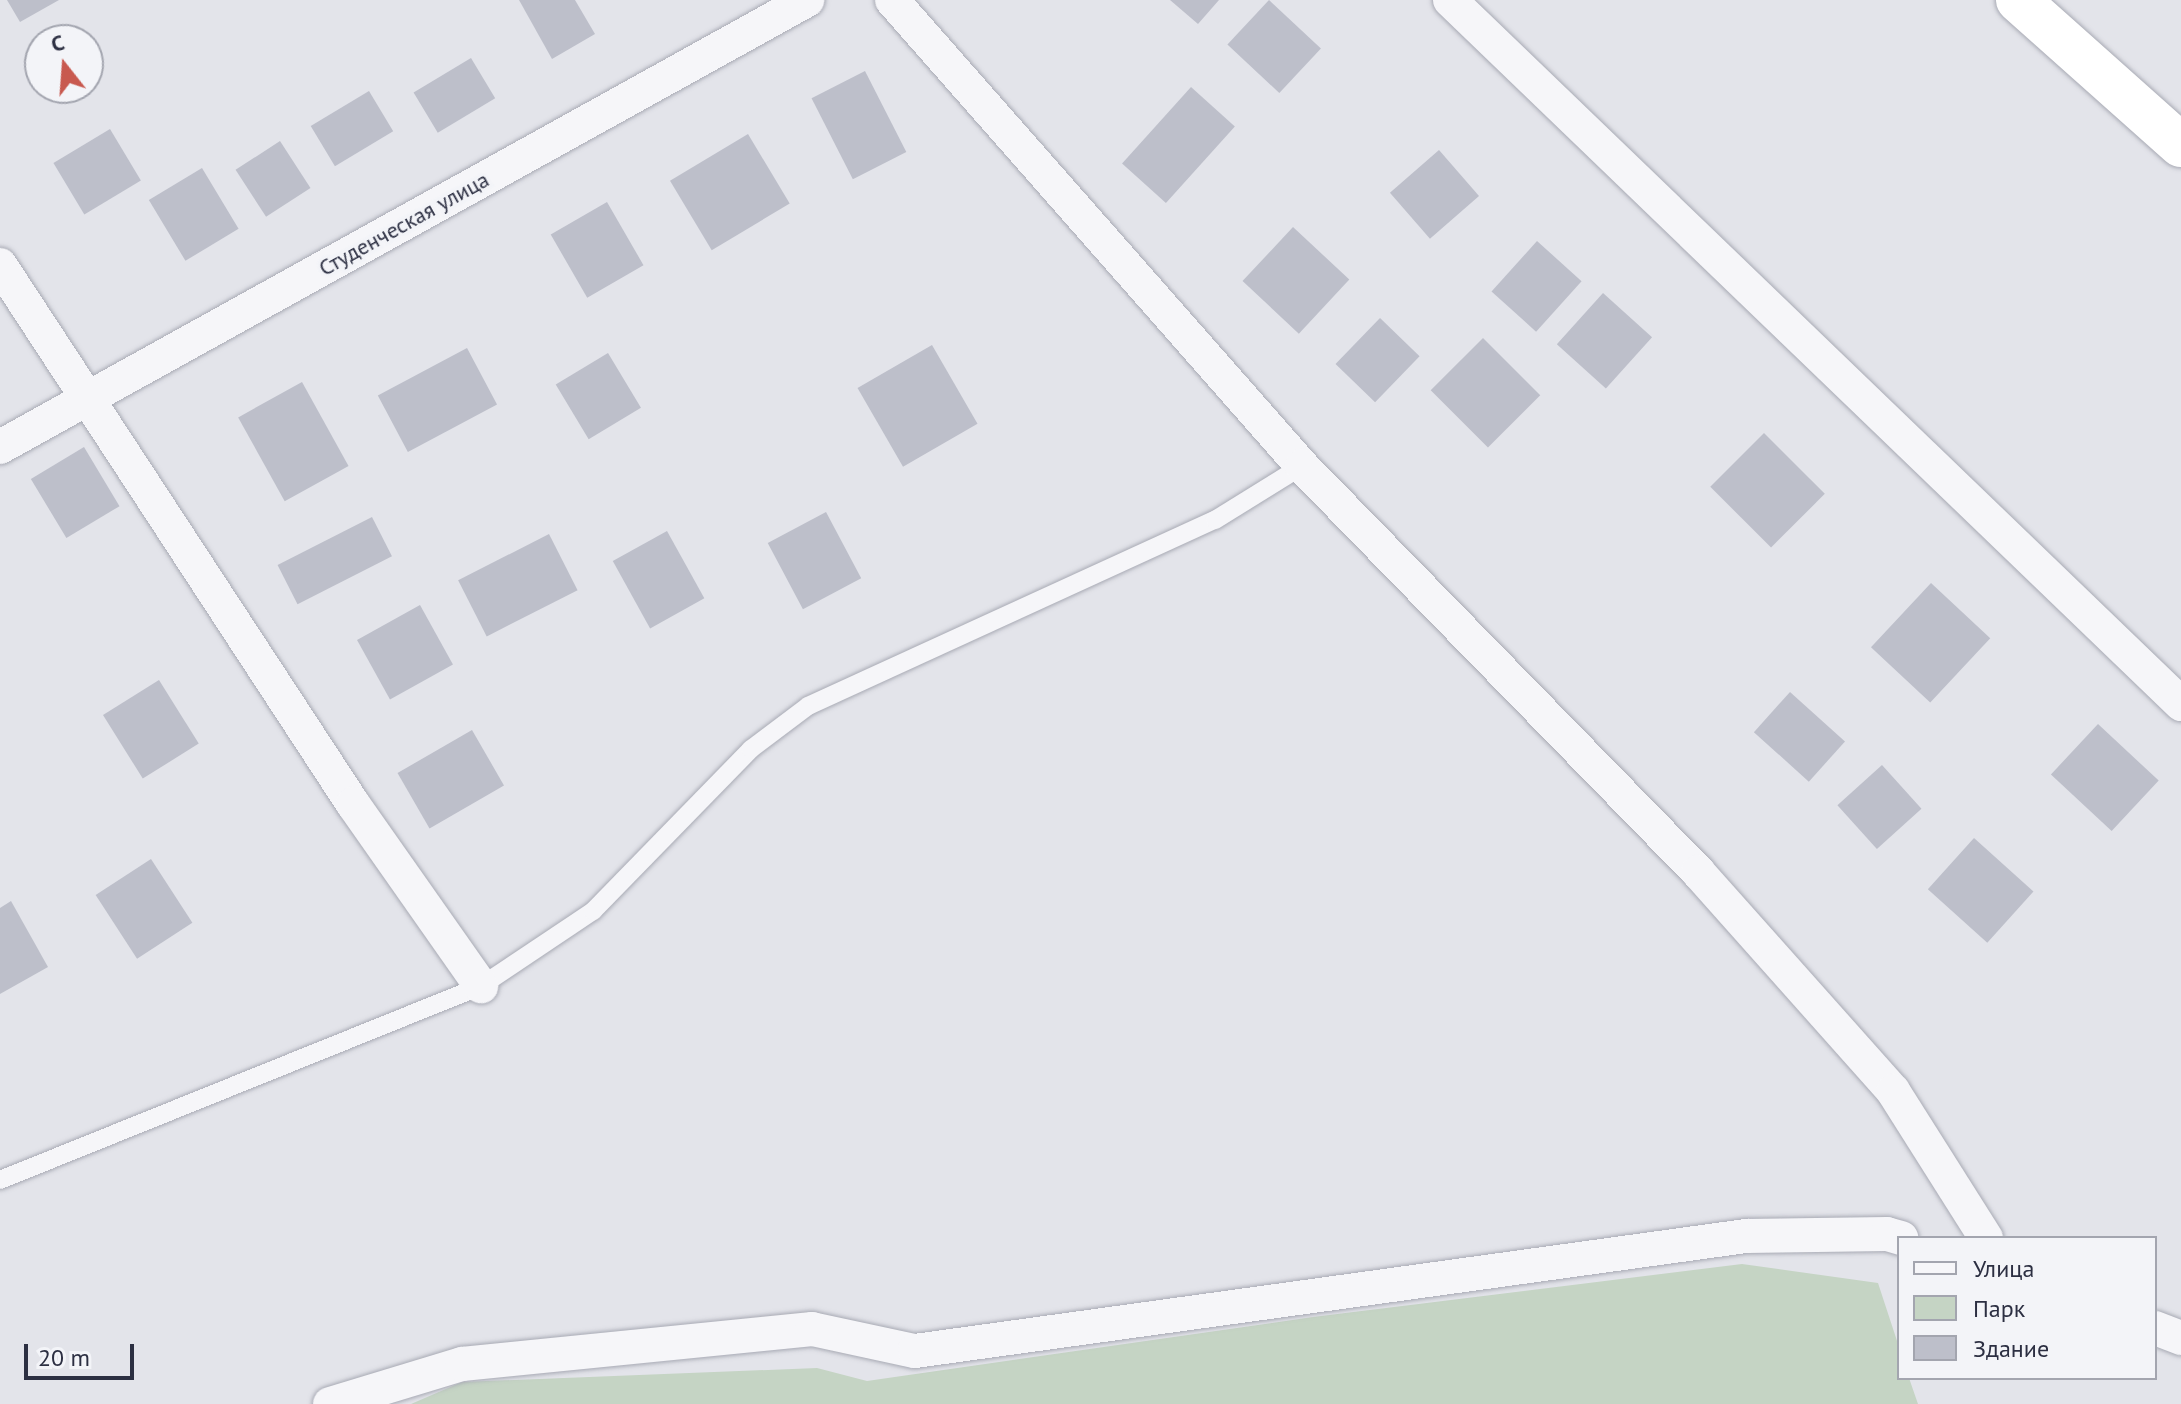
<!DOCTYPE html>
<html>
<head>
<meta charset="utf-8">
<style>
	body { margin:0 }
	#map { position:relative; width:2181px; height:1404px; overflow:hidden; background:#e3e4ea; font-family:"PT Sans",sans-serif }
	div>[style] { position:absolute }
	.green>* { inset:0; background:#c5d4c4 }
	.building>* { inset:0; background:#bdbfca; transform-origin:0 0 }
	.roads { filter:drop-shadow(0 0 2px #a8aab4) drop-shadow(0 0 2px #a8aab4) }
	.service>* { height:18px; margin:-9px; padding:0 9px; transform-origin:9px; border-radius:9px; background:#f6f6f9 }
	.minor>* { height:34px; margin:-17px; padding:0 17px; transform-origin:17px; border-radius:17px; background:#f6f6f9 }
	.trunk>* { height:44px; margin:-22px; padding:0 22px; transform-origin:22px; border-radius:22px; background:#fff }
	span { translate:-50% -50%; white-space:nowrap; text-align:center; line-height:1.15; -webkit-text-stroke:7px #f3f4f8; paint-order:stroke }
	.street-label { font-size:22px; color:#2c2f42 }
	.legend { position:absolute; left:1897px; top:1236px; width:260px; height:144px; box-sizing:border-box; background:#f3f4f8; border:2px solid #a3a5af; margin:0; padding:10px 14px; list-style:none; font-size:24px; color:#2c2f42 }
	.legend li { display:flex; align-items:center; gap:16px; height:40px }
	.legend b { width:40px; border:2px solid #a3a5af }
	.north { position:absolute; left:24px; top:24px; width:80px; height:80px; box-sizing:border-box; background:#f3f4f8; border:2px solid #a3a5af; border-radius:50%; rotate:343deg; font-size:22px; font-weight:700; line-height:32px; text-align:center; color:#2c2f42 }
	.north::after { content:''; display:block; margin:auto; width:28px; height:36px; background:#c8594f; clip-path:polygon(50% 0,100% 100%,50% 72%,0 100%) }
	.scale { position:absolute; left:24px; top:1344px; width:110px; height:36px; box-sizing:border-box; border:4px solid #2c2f42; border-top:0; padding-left:10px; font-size:24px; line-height:28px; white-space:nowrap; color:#2c2f42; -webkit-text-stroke:6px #f3f4f8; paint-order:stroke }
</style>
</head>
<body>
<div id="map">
	<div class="green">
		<i style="clip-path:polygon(1742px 1264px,1878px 1283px,1899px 1347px,1899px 1378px,1909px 1378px,1918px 1404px,411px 1404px,462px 1382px,817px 1368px,867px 1381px,1313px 1317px)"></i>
	</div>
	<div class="building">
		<i style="clip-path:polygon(7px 0,59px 0,20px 22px)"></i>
		<i style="clip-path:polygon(519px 0,575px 0,595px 34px,552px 59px)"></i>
		<i style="clip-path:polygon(1170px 0,1219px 0,1198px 24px)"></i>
		<i style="left:1269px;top:0;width:71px;height:61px;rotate:43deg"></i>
		<i style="left:471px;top:58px;width:47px;height:67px;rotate:59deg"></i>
		<i style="left:865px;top:71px;width:91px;height:60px;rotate:63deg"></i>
		<i style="left:1191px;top:87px;width:59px;height:103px;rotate:42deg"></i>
		<i style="left:369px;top:91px;width:47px;height:68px;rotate:59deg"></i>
		<i style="left:110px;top:129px;width:60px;height:66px;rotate:59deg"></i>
		<i style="left:748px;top:134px;width:81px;height:91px;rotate:59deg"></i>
		<i style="left:280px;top:141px;width:56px;height:53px;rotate:57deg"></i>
		<i style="left:1439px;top:150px;width:61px;height:65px;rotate:49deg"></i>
		<i style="left:202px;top:168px;width:71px;height:62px;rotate:59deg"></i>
		<i style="left:607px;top:202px;width:73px;height:65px;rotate:60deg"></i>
		<i style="left:1293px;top:227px;width:77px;height:74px;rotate:43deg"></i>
		<i style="left:1537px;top:241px;width:60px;height:68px;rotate:42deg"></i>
		<i style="left:1603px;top:293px;width:66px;height:69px;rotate:42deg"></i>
		<i style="left:1380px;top:318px;width:55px;height:64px;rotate:44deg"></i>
		<i style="left:1483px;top:338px;width:81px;height:74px;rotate:45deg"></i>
		<i style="left:932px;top:345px;width:91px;height:86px;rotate:60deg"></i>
		<i style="left:467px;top:348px;width:64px;height:101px;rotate:62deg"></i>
		<i style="left:608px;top:353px;width:64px;height:61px;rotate:59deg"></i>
		<i style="left:302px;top:382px;width:96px;height:73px;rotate:61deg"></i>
		<i style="left:1764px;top:433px;width:86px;height:76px;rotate:45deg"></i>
		<i style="left:84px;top:447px;width:69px;height:62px;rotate:59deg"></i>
		<i style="left:826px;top:512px;width:75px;height:66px;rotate:62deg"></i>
		<i style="left:372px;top:517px;width:44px;height:106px;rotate:63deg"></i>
		<i style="left:667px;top:531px;width:77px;height:62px;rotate:61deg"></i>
		<i style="left:549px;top:534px;width:63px;height:102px;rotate:63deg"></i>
		<i style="left:1931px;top:583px;width:81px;height:88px;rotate:43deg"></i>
		<i style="left:420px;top:605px;width:68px;height:72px;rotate:61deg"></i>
		<i style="left:159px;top:680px;width:75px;height:66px;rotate:58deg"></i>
		<i style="left:1790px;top:692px;width:74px;height:54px;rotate:42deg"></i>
		<i style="left:2098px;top:724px;width:83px;height:69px;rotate:43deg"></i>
		<i style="left:472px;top:730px;width:64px;height:86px;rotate:60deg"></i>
		<i style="left:1882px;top:765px;width:59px;height:60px;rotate:48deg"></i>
		<i style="left:1974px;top:838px;width:80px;height:69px;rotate:42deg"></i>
		<i style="left:151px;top:859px;width:76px;height:66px;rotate:57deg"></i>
		<i style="clip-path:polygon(11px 901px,48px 967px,0 994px,0 908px)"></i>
	</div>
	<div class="roads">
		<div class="service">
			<i style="left:0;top:1180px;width:519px;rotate:-21.97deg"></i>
			<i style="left:481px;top:986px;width:135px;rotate:-33.8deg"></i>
			<i style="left:593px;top:911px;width:226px;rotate:-45.7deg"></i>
			<i style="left:751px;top:749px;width:71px;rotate:-37deg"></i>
			<i style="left:808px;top:706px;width:447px;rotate:-24.6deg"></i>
			<i style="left:1215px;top:520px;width:102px;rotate:-31.8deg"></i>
		</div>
		<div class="minor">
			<i style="left:892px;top:0;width:621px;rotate:48.66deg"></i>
			<i style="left:1302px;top:466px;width:567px;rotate:45.71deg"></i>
			<i style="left:1698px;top:872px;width:293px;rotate:48.3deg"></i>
			<i style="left:1893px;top:1091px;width:174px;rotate:57.7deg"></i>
			<i style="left:1450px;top:0;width:1015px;rotate:43.92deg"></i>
			<i style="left:0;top:265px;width:644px;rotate:56.78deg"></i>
			<i style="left:353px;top:804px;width:223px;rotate:54.9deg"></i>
			<i style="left:0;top:447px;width:923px;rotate:-28.98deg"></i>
			<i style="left:2155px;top:1328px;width:28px;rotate:21deg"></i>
			<i style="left:330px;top:1404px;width:138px;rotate:-16.9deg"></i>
			<i style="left:462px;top:1364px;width:352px;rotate:-5.7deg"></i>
			<i style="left:812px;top:1329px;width:105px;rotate:12.1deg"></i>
			<i style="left:915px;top:1351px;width:839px;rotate:-7.88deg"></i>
			<i style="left:1746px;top:1236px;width:141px;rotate:-0.8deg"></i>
			<i style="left:1887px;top:1234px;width:15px;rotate:16deg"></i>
		</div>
		<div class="trunk">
			<i style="left:2018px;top:0;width:218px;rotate:41.7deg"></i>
		</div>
	</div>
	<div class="street-label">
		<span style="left:404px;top:224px;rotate:-29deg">Студенческая улица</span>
	</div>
	<ul class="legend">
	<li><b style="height:10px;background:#f6f6f9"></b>Улица</li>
	<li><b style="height:22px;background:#c5d4c4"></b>Парк</li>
	<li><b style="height:22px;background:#bdbfca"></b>Здание</li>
	</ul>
	<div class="north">С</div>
	<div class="scale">20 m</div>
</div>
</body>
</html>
